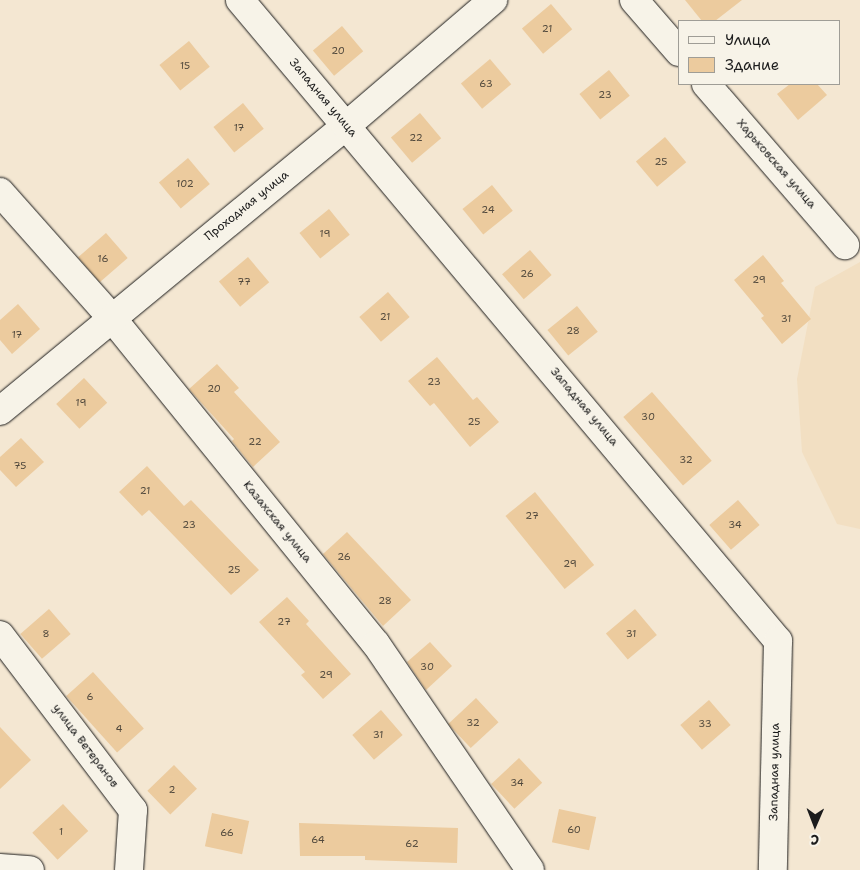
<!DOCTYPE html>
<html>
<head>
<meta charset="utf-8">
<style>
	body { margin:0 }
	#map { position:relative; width:860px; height:870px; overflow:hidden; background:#f4e7d2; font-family:"Shantell Sans",sans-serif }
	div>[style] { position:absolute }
	.built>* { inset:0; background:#f2dfc2 }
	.building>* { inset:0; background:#eccb9e; transform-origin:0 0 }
	.roads { filter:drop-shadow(0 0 1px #1c1c1c) drop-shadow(0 0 1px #1c1c1c) }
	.street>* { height:28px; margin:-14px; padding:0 14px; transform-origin:14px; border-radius:14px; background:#f7f3e8 }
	span { translate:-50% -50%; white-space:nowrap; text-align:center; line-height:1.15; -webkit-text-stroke:4px #f7f3e8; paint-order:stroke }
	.number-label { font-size:10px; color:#50483c }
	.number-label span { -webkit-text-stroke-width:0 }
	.street-label { font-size:12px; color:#1c1c1c }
	.legend { position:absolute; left:678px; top:20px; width:162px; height:65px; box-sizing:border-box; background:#f7f3e8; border:1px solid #9f9d96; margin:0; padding:6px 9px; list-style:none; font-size:15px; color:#1c1c1c }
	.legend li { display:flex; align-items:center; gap:10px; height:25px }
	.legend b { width:25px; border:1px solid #9f9d96 }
	.north { position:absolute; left:790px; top:800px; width:50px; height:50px; -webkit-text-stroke:4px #f7f3e8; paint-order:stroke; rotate:181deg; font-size:14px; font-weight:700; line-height:20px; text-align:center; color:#1c1c1c }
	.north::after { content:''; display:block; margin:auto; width:18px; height:22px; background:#1c1c1c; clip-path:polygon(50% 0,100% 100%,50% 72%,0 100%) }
</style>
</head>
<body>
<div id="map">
	<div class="built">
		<i style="clip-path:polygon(860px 262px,860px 529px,837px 524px,802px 452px,797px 379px,815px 287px)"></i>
	</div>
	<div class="building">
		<i style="clip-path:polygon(685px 0,742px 0,715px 21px,702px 21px)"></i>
		<i style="left:551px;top:4px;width:33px;height:38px;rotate:50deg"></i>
		<i style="left:342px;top:26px;width:33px;height:38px;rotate:50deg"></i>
		<i style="left:189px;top:41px;width:33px;height:38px;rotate:51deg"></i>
		<i style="left:490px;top:59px;width:33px;height:38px;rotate:50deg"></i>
		<i style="left:609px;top:70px;width:33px;height:38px;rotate:51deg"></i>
		<i style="clip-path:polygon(790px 84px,817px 84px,827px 95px,798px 120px,777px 94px)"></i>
		<i style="left:243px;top:103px;width:33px;height:38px;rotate:51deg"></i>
		<i style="left:420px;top:113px;width:33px;height:38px;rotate:50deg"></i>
		<i style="left:665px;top:137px;width:33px;height:38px;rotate:50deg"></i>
		<i style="left:188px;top:158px;width:34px;height:38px;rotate:50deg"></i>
		<i style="left:492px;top:185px;width:33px;height:38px;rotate:51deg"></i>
		<i style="left:329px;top:209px;width:33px;height:38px;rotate:51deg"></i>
		<i style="left:106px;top:233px;width:33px;height:37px;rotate:49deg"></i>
		<i style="left:530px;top:250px;width:33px;height:37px;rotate:49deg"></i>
		<i style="clip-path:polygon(763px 255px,784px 281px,781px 283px,811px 319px,782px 344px,761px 318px,764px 316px,734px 280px)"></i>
		<i style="left:248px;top:257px;width:33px;height:38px;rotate:50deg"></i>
		<i style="left:388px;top:292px;width:33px;height:38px;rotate:49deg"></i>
		<i style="clip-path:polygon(18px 304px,40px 329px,12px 354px,0 340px,0 320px)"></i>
		<i style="left:577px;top:306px;width:33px;height:38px;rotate:51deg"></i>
		<i style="clip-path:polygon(437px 357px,473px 400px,477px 397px,499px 422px,470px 447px,434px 403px,430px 406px,408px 381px)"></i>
		<i style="clip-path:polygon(217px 364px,239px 388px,234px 392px,280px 442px,253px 467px,232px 441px,234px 439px,189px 389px)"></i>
		<i style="left:84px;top:378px;width:34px;height:38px;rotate:47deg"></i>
		<i style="left:652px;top:392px;width:91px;height:38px;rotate:49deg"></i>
		<i style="clip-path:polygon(21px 438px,44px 462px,16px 487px,0 470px,0 457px)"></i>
		<i style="clip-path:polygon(147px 466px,184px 506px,191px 500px,259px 570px,231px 595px,149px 510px,142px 516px,119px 492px)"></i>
		<i style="left:535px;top:492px;width:94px;height:38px;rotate:51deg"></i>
		<i style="left:738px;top:500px;width:33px;height:38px;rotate:49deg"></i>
		<i style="clip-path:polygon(347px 532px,411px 600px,383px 626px,323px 554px)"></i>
		<i style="clip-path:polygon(287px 597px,309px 621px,306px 624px,351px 674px,323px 699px,301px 675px,305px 672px,259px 622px)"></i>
		<i style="left:49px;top:609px;width:33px;height:38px;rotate:49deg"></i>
		<i style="left:635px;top:609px;width:34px;height:38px;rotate:50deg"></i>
		<i style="clip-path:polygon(430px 642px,452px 666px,426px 690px,407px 662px)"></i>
		<i style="left:93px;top:672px;width:76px;height:36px;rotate:48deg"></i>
		<i style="left:476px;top:698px;width:33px;height:38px;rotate:47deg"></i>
		<i style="left:709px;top:700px;width:33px;height:38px;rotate:49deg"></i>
		<i style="left:381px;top:710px;width:33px;height:38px;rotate:49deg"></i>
		<i style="clip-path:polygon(0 727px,31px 760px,0 789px)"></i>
		<i style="left:519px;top:758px;width:34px;height:38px;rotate:47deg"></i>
		<i style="left:174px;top:765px;width:33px;height:37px;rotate:46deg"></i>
		<i style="left:63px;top:804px;width:37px;height:42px;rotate:47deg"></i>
		<i style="left:559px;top:809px;width:38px;height:34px;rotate:12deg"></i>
		<i style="left:212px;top:813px;width:38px;height:34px;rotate:12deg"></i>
		<i style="clip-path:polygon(299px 823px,458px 828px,457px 863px,365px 860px,365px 856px,300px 856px)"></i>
	</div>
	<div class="roads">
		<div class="street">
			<i style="left:240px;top:0;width:837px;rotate:49.99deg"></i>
			<i style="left:778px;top:641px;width:229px;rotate:91.3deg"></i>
			<i style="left:634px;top:0;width:69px;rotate:49.1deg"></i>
			<i style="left:706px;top:84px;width:213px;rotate:49.2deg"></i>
			<i style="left:0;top:192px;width:167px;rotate:48.4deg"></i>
			<i style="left:111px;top:317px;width:421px;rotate:51deg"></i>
			<i style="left:376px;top:644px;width:273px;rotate:55.7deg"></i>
			<i style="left:0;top:411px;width:448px;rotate:-39.5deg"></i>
			<i style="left:346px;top:126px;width:194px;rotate:-40.6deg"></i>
			<i style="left:0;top:635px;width:220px;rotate:52.8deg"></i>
			<i style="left:133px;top:810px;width:60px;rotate:93.8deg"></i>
			<i style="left:0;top:868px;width:30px;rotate:4deg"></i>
		</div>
	</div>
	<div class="number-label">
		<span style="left:547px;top:29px">21</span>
		<span style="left:338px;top:51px">20</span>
		<span style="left:185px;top:66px">15</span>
		<span style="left:486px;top:84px">63</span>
		<span style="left:605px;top:95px">23</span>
		<span style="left:239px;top:128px">17</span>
		<span style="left:416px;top:138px">22</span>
		<span style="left:661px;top:162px">25</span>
		<span style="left:185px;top:184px">102</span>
		<span style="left:488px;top:210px">24</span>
		<span style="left:325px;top:234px">19</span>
		<span style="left:103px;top:259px">16</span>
		<span style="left:527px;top:274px">26</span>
		<span style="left:759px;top:280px">29</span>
		<span style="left:244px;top:282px">77</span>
		<span style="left:385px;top:317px">21</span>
		<span style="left:786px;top:319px">31</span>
		<span style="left:573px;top:331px">28</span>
		<span style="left:17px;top:335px">17</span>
		<span style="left:434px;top:382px">23</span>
		<span style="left:214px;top:389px">20</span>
		<span style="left:81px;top:403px">19</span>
		<span style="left:648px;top:417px">30</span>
		<span style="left:474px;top:422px">25</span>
		<span style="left:255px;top:442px">22</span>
		<span style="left:686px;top:460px">32</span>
		<span style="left:20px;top:466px">75</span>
		<span style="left:145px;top:491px">21</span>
		<span style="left:532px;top:516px">27</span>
		<span style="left:189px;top:525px">23</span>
		<span style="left:735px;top:525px">34</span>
		<span style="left:344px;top:557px">26</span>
		<span style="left:570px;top:564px">29</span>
		<span style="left:234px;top:570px">25</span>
		<span style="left:385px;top:601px">28</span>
		<span style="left:284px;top:622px">27</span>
		<span style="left:46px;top:634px">8</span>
		<span style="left:631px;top:634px">31</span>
		<span style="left:427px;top:667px">30</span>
		<span style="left:326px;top:675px">29</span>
		<span style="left:90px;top:697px">6</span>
		<span style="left:473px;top:723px">32</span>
		<span style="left:705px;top:724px">33</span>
		<span style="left:119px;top:729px">4</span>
		<span style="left:378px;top:735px">31</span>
		<span style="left:517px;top:783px">34</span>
		<span style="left:172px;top:790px">2</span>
		<span style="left:574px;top:830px">60</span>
		<span style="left:61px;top:832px">1</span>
		<span style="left:227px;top:833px">66</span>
		<span style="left:318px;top:840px">64</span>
		<span style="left:412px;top:844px">62</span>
	</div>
	<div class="street-label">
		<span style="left:323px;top:98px;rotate:50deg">Западная улица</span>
		<span style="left:776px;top:164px;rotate:49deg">Харьковская улица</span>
		<span style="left:247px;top:206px;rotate:-39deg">Проходная улица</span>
		<span style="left:584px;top:407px;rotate:50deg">Западная улица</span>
		<span style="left:277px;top:522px;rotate:51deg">Казахская улица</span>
		<span style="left:85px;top:746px;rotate:53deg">улица Ветеранов</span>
		<span style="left:775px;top:772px;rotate:-89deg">Западная улица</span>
	</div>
	<ul class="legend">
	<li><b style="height:6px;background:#f7f3e8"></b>Улица</li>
	<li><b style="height:14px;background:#eccb9e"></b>Здание</li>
	</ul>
	<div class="north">С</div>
</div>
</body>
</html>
